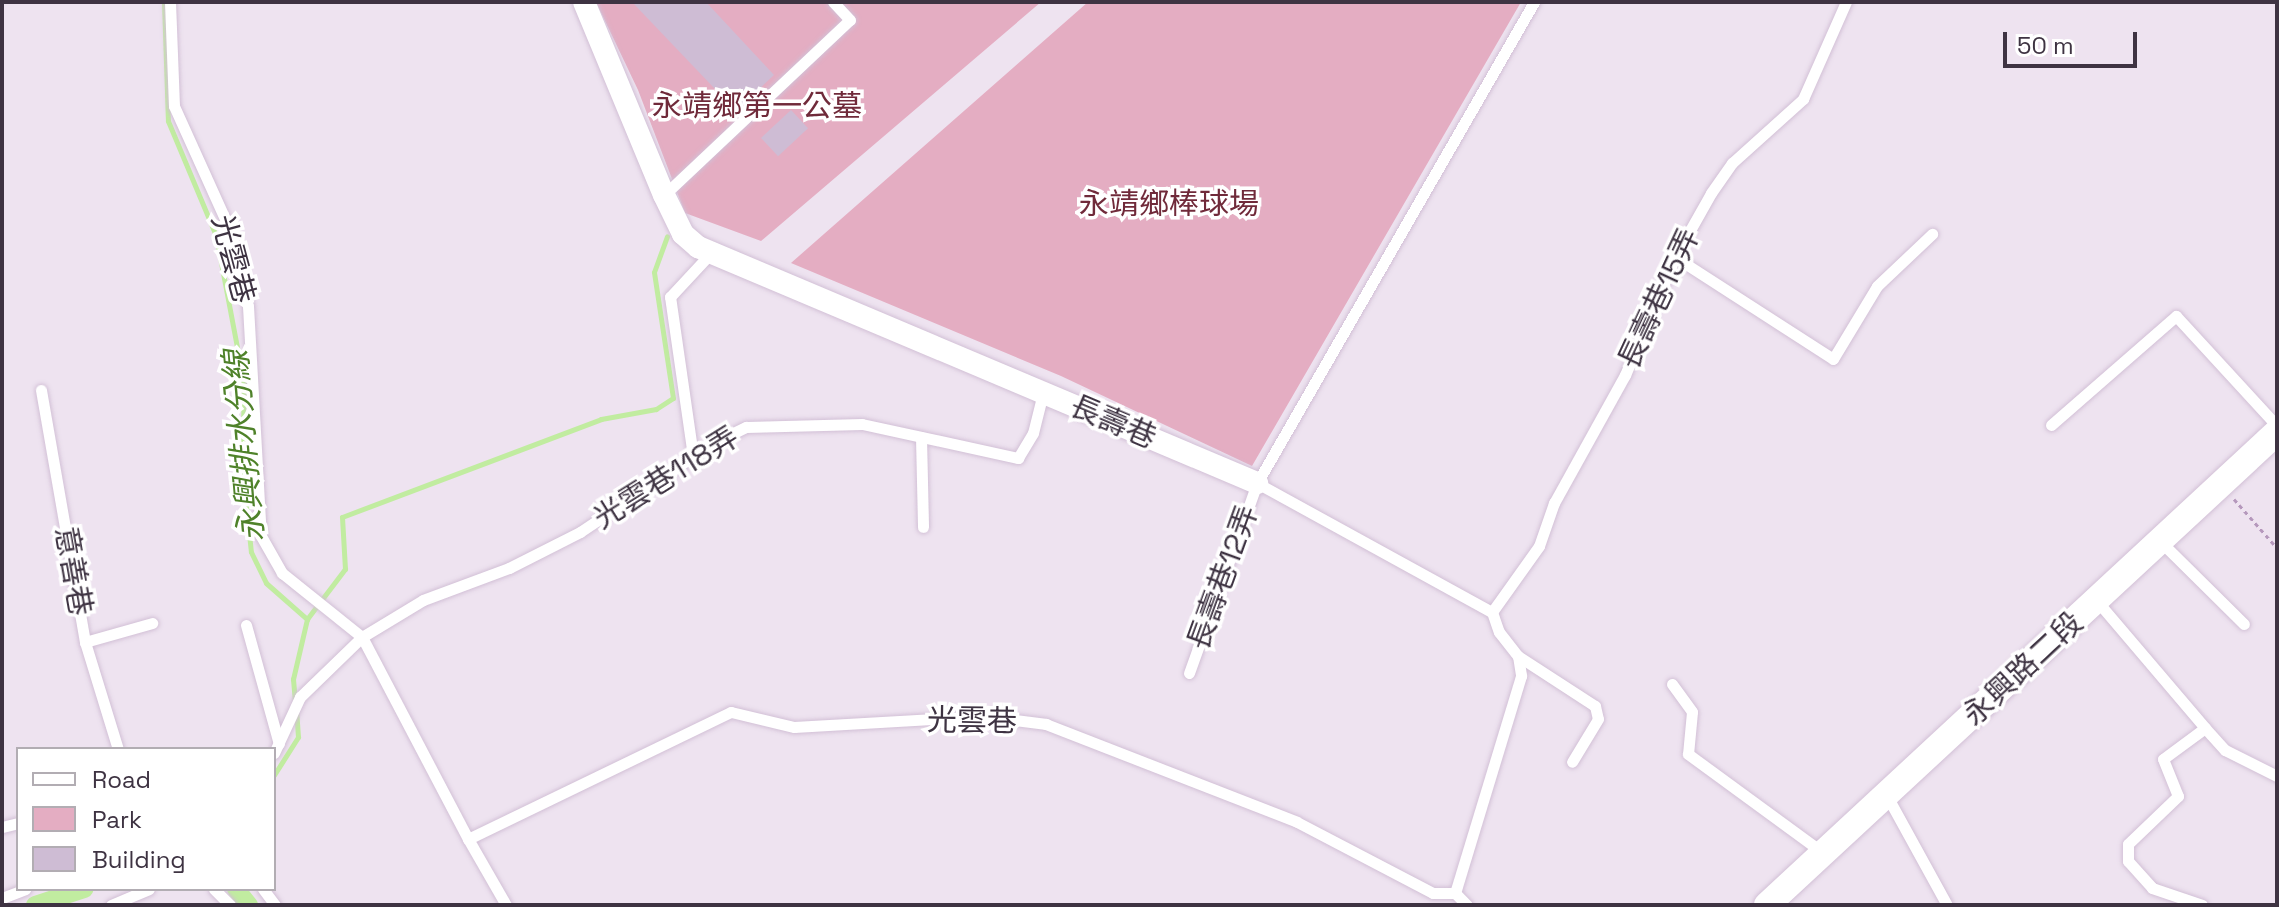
<!DOCTYPE html>
<html>
<head>
<meta charset="utf-8">
<style>
	body { margin:0 }
	#map { position:relative; width:2279px; height:907px; overflow:hidden; background:#eee3f0; font-family:"Space Grotesk","Noto Sans TC",sans-serif }
	div>[style] { position:absolute }
	.green>* { inset:0; background:#e4adc2 }
	.stream>* { height:5px; margin:-2.5px; padding:0 2.5px; transform-origin:2.5px; border-radius:2.5px; background:#c1eca0 }
	.canal>* { height:18px; margin:-9px; padding:0 9px; transform-origin:9px; border-radius:9px; background:#c1eca0 }
	.building>* { inset:0; background:#cebcd4; transform-origin:0 0 }
	.path>* { height:3px; margin-top:-1.5px; transform-origin:0; background:repeating-linear-gradient(90deg,#b598bc 0 4px,transparent 0 8px) }
	.roads { filter:drop-shadow(0 0 2px #d2c0d6) drop-shadow(0 0 2px #d2c0d6) }
	.service>* { height:11px; margin:-5.5px; padding:0 5.5px; transform-origin:5.5px; border-radius:5.5px; background:#fff }
	.minor>* { height:22px; margin:-11px; padding:0 11px; transform-origin:11px; border-radius:11px; background:#fff }
	.tertiary>* { height:26px; margin:-13px; padding:0 13px; transform-origin:13px; border-radius:13px; background:#fff }
	span { translate:-50% -50%; white-space:nowrap; text-align:center; line-height:1.15; -webkit-text-stroke:7px #fff; paint-order:stroke }
	.park-label { font-size:30px; color:#702a3a }
	.street-label { font-size:30px; color:#3e3342 }
	.water-label { font-size:32px; color:#4f822a; font-style:italic }
	.frame { position:absolute; inset:0; border:4px solid #3e3342; pointer-events:none }
	.legend { position:absolute; left:16px; top:747px; width:260px; height:144px; box-sizing:border-box; background:#fff; border:2px solid #b2adb3; margin:0; padding:10px 14px; list-style:none; font-size:24px; color:#3e3342 }
	.legend li { display:flex; align-items:center; gap:16px; height:40px }
	.legend b { width:40px; border:2px solid #b2adb3 }
	.scale { position:absolute; left:2003px; top:32px; width:134px; height:36px; box-sizing:border-box; border:4px solid #3e3342; border-top:0; padding-left:10px; font-size:24px; line-height:28px; white-space:nowrap; color:#3e3342; -webkit-text-stroke:6px #fff; paint-order:stroke }
</style>
</head>
<body>
<div id="map">
	<div class="green">
		<i style="clip-path:polygon(596px 2px,1041px 2px,761px 241px,685px 213px,638px 90px)"></i>
		<i style="clip-path:polygon(1088px 2px,1521px 2px,1252px 466px,1061px 376px,791px 263px)"></i>
	</div>
	<div class="stream">
		<i style="left:164px;top:2px;width:119px;rotate:88.1deg"></i>
		<i style="left:168px;top:121px;width:125px;rotate:67.3deg"></i>
		<i style="left:216px;top:236px;width:151px;rotate:79.3deg"></i>
		<i style="left:244px;top:384px;width:83px;rotate:91.4deg"></i>
		<i style="left:242px;top:467px;width:85px;rotate:84deg"></i>
		<i style="left:251px;top:552px;width:34px;rotate:64deg"></i>
		<i style="left:266px;top:583px;width:55px;rotate:41.3deg"></i>
		<i style="left:307px;top:619px;width:62px;rotate:103.1deg"></i>
		<i style="left:293px;top:679px;width:22px;rotate:85deg"></i>
		<i style="left:307px;top:619px;width:63px;rotate:-52.8deg"></i>
		<i style="left:345px;top:569px;width:52px;rotate:-93.3deg"></i>
		<i style="left:342px;top:517px;width:277px;rotate:-20.7deg"></i>
		<i style="left:601px;top:419px;width:56px;rotate:-10.3deg"></i>
		<i style="left:656px;top:409px;width:20px;rotate:-33deg"></i>
		<i style="left:673px;top:398px;width:127px;rotate:-98.6deg"></i>
		<i style="left:654px;top:272px;width:38px;rotate:-70deg"></i>
		<i style="left:274px;top:775px;width:45px;rotate:-57.7deg"></i>
		<i style="left:298px;top:737px;width:26px;rotate:-94deg"></i>
	</div>
	<div class="canal">
		<i style="left:236px;top:889px;width:21px;rotate:51deg"></i>
		<i style="left:35px;top:905px;width:52px;rotate:-18.1deg"></i>
	</div>
	<div class="building">
		<i style="clip-path:polygon(632px 2px,706px 2px,774px 75px,736px 111px)"></i>
		<i style="left:791px;top:110px;width:25px;height:41px;rotate:47deg"></i>
	</div>
	<div class="path">
		<i style="left:2234px;top:499px;width:65px;rotate:48.7deg"></i>
	</div>
	<div class="roads">
		<div class="service">
			<i style="left:170px;top:2px;width:104px;rotate:87.8deg"></i>
			<i style="left:174px;top:106px;width:138px;rotate:65.7deg"></i>
			<i style="left:231px;top:232px;width:76px;rotate:77.1deg"></i>
			<i style="left:248px;top:306px;width:230px;rotate:86.8deg"></i>
			<i style="left:261px;top:536px;width:43px;rotate:60.4deg"></i>
			<i style="left:282px;top:573px;width:102px;rotate:38.7deg"></i>
			<i style="left:362px;top:637px;width:228px;rotate:62.3deg"></i>
			<i style="left:664px;top:195px;width:255px;rotate:-43.3deg"></i>
			<i style="left:850px;top:20px;width:25px;rotate:-133deg"></i>
			<i style="left:1675px;top:257px;width:188px;rotate:32.8deg"></i>
			<i style="left:1833px;top:359px;width:85px;rotate:-58.9deg"></i>
			<i style="left:1877px;top:286px;width:76px;rotate:-43.4deg"></i>
			<i style="left:41px;top:390px;width:256px;rotate:80.1deg"></i>
			<i style="left:85px;top:642px;width:112px;rotate:72.9deg"></i>
			<i style="left:2051px;top:425px;width:166px;rotate:-41.1deg"></i>
			<i style="left:2176px;top:316px;width:149px;rotate:47.4deg"></i>
			<i style="left:921px;top:437px;width:90px;rotate:88.7deg"></i>
			<i style="left:693px;top:456px;width:161px;rotate:-98.2deg"></i>
			<i style="left:670px;top:297px;width:60px;rotate:-47deg"></i>
			<i style="left:1257px;top:483px;width:268px;rotate:28.8deg"></i>
			<i style="left:1492px;top:612px;width:21px;rotate:71deg"></i>
			<i style="left:1499px;top:632px;width:31px;rotate:52deg"></i>
			<i style="left:1518px;top:656px;width:20px;rotate:81deg"></i>
			<i style="left:1521px;top:676px;width:227px;rotate:106.9deg"></i>
			<i style="left:2160px;top:541px;width:118px;rotate:44.7deg"></i>
			<i style="left:2097px;top:601px;width:167px;rotate:49.6deg"></i>
			<i style="left:2205px;top:728px;width:52px;rotate:143.6deg"></i>
			<i style="left:2163px;top:759px;width:40px;rotate:68deg"></i>
			<i style="left:2178px;top:796px;width:69px;rotate:136.2deg"></i>
			<i style="left:2128px;top:844px;width:17px;rotate:90deg"></i>
			<i style="left:2128px;top:861px;width:36px;rotate:48deg"></i>
			<i style="left:2152px;top:888px;width:53px;rotate:18.8deg"></i>
			<i style="left:1492px;top:612px;width:81px;rotate:-54.5deg"></i>
			<i style="left:1539px;top:546px;width:46px;rotate:-70.8deg"></i>
			<i style="left:1554px;top:503px;width:146px;rotate:-61deg"></i>
			<i style="left:1625px;top:375px;width:128px;rotate:-67deg"></i>
			<i style="left:1675px;top:257px;width:73px;rotate:-60.6deg"></i>
			<i style="left:1711px;top:193px;width:37px;rotate:-55deg"></i>
			<i style="left:1732px;top:163px;width:96px;rotate:-42deg"></i>
			<i style="left:1803px;top:99px;width:106px;rotate:-66.1deg"></i>
			<i style="left:246px;top:625px;width:123px;rotate:74.5deg"></i>
			<i style="left:85px;top:642px;width:70px;rotate:-15.8deg"></i>
			<i style="left:1518px;top:656px;width:92px;rotate:33deg"></i>
			<i style="left:1595px;top:706px;width:13px;rotate:77deg"></i>
			<i style="left:1598px;top:719px;width:50px;rotate:121.2deg"></i>
			<i style="left:1189px;top:673px;width:202px;rotate:-70.3deg"></i>
			<i style="left:1257px;top:483px;width:555px;rotate:-60.06deg"></i>
			<i style="left:1672px;top:684px;width:34px;rotate:54deg"></i>
			<i style="left:1692px;top:712px;width:42px;rotate:95.4deg"></i>
			<i style="left:1688px;top:754px;width:166px;rotate:36.2deg"></i>
			<i style="left:2205px;top:728px;width:30px;rotate:48deg"></i>
			<i style="left:2225px;top:750px;width:58px;rotate:26.6deg"></i>
			<i style="left:274px;top:753px;width:62px;rotate:-65.1deg"></i>
			<i style="left:300px;top:697px;width:86px;rotate:-44.1deg"></i>
			<i style="left:362px;top:637px;width:71px;rotate:-31.2deg"></i>
			<i style="left:423px;top:600px;width:92px;rotate:-20.4deg"></i>
			<i style="left:509px;top:568px;width:80px;rotate:-26.9deg"></i>
			<i style="left:580px;top:532px;width:160px;rotate:-33.8deg"></i>
			<i style="left:713px;top:443px;width:37px;rotate:-26deg"></i>
			<i style="left:746px;top:427px;width:116px;rotate:-1.5deg"></i>
			<i style="left:862px;top:424px;width:160px;rotate:12.3deg"></i>
			<i style="left:1018px;top:458px;width:29px;rotate:-59deg"></i>
			<i style="left:1033px;top:433px;width:41px;rotate:-76deg"></i>
			<i style="left:1887px;top:796px;width:124px;rotate:61.2deg"></i>
			<i style="left:2px;top:827px;width:16px;rotate:-14deg"></i>
			<i style="left:214px;top:889px;width:23px;rotate:45deg"></i>
			<i style="left:263px;top:889px;width:20px;rotate:53deg"></i>
			<i style="left:2px;top:898px;width:25px;rotate:-21deg"></i>
			<i style="left:111px;top:905px;width:41px;rotate:-22.8deg"></i>
			<i style="left:506px;top:905px;width:76px;rotate:-119.9deg"></i>
			<i style="left:468px;top:839px;width:292px;rotate:-25.8deg"></i>
			<i style="left:731px;top:712px;width:65px;rotate:13.4deg"></i>
			<i style="left:794px;top:727px;width:189px;rotate:-3.3deg"></i>
			<i style="left:983px;top:716px;width:64px;rotate:7.2deg"></i>
			<i style="left:1046px;top:724px;width:269px;rotate:21.3deg"></i>
			<i style="left:1297px;top:822px;width:153px;rotate:27.6deg"></i>
			<i style="left:1433px;top:893px;width:22px"></i>
			<i style="left:1455px;top:893px;width:17px;rotate:45deg"></i>
		</div>
		<div class="minor">
			<i style="left:584px;top:2px;width:209px;rotate:67.5deg"></i>
			<i style="left:664px;top:195px;width:43px;rotate:64deg"></i>
			<i style="left:683px;top:234px;width:20px;rotate:41deg"></i>
			<i style="left:698px;top:247px;width:607px;rotate:22.89deg"></i>
		</div>
		<div class="tertiary">
			<i style="left:1767px;top:905px;width:696px;rotate:-42.84deg"></i>
		</div>
	</div>
	<div class="park-label">
		<span style="left:757px;top:106px">永靖鄉第一公墓</span>
		<span style="left:1169px;top:204px">永靖鄉棒球場</span>
	</div>
	<div class="street-label">
		<span style="left:233px;top:259px;rotate:75deg">光雲巷</span>
		<span style="left:1659px;top:299px;rotate:-65deg">長壽巷15弄</span>
		<span style="left:1113px;top:422px;rotate:23deg">長壽巷</span>
		<span style="left:666px;top:478px;rotate:-32deg">光雲巷118弄</span>
		<span style="left:73px;top:571px;rotate:80deg">意善巷</span>
		<span style="left:1223px;top:578px;rotate:-70deg">長壽巷12弄</span>
		<span style="left:2023px;top:669px;rotate:-43deg">永興路二段</span>
		<span style="left:972px;top:721px;rotate:1deg">光雲巷</span>
	</div>
	<div class="water-label">
		<span style="left:244px;top:446px;rotate:-95deg">永興排水分線</span>
	</div>
	<div class="frame"></div>
	<ul class="legend">
	<li><b style="height:10px;background:#fff"></b>Road</li>
	<li><b style="height:22px;background:#e4adc2"></b>Park</li>
	<li><b style="height:22px;background:#cebcd4"></b>Building</li>
	</ul>
	<div class="scale">50 m</div>
</div>
</body>
</html>
